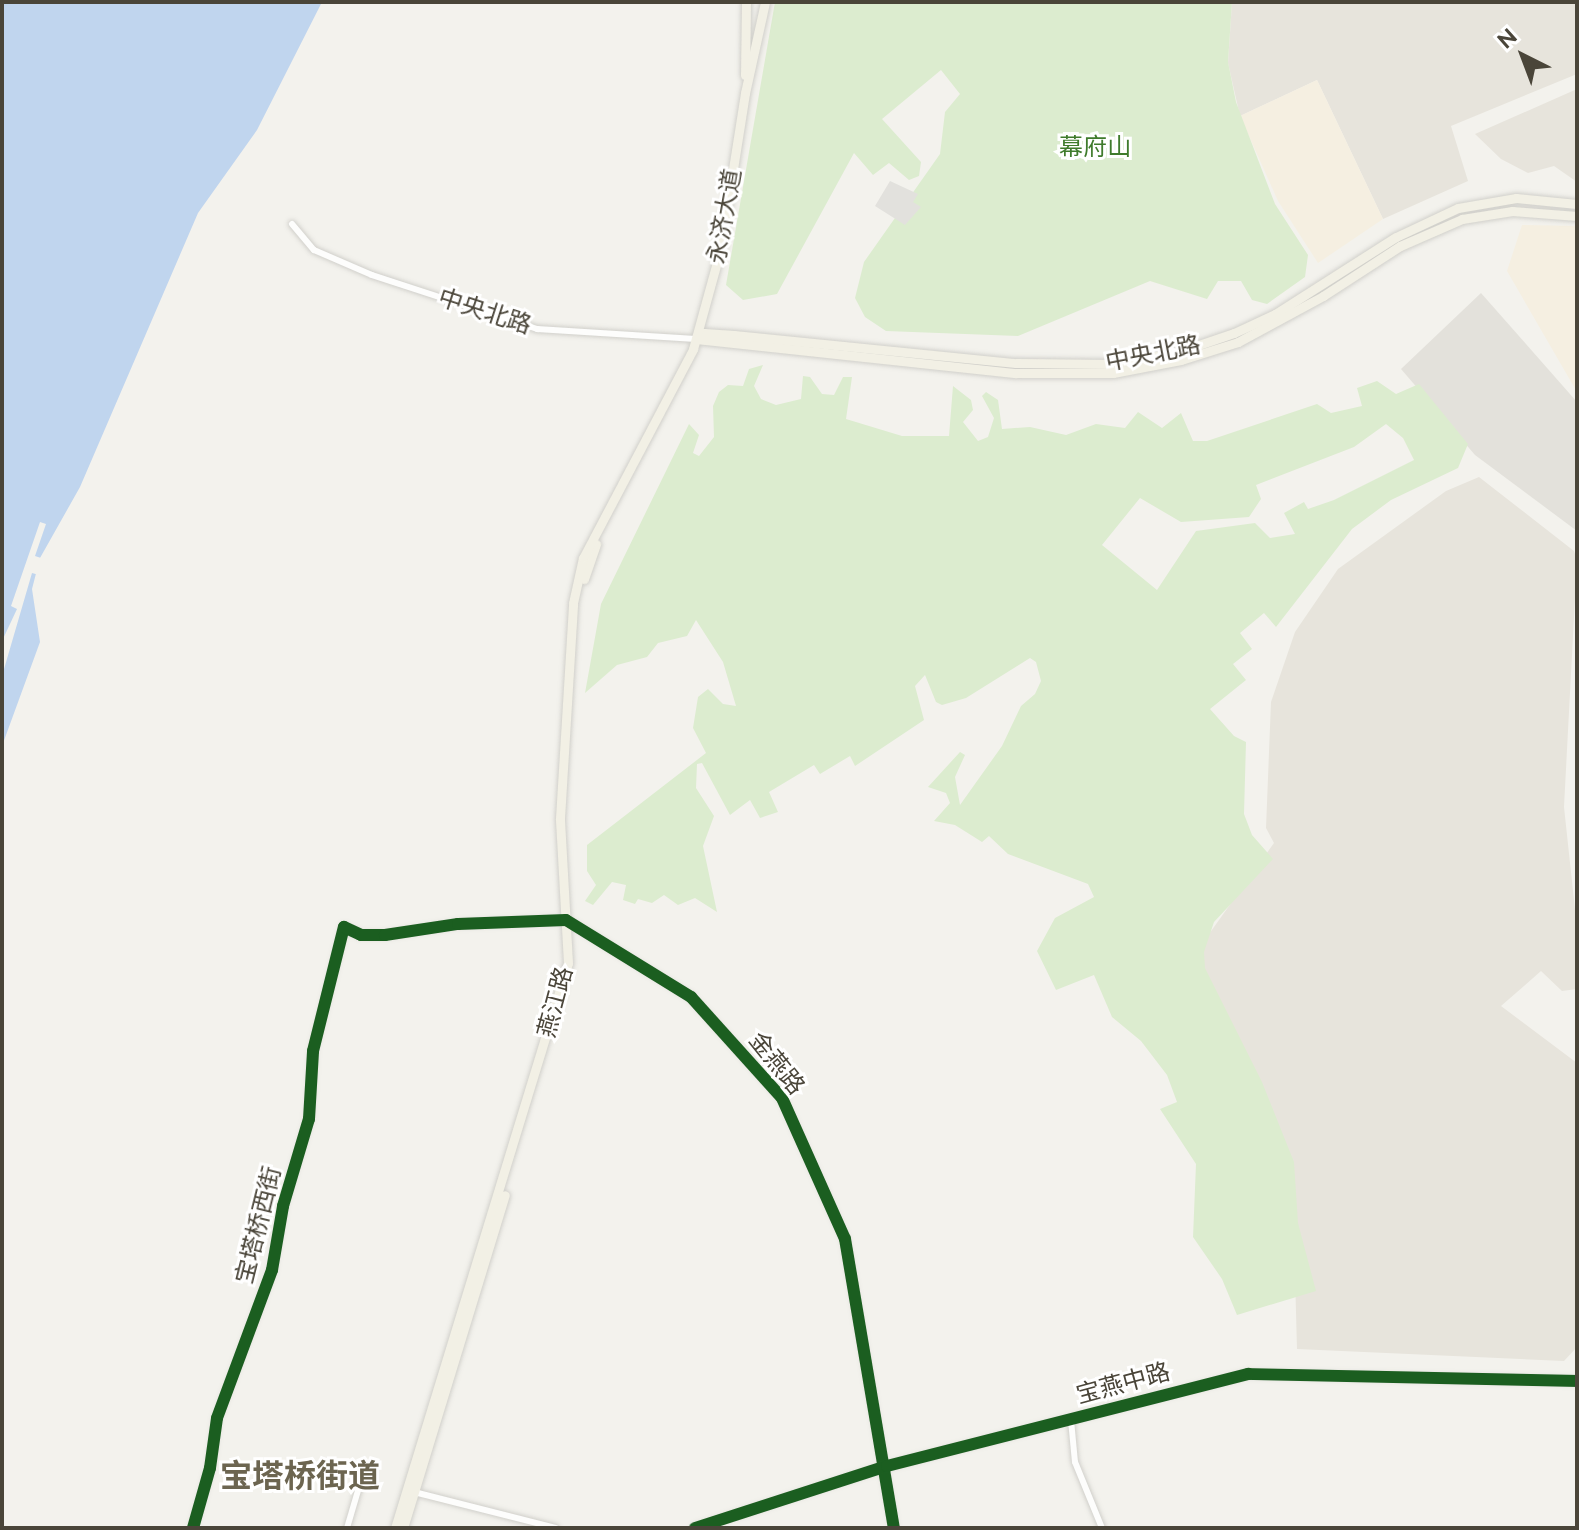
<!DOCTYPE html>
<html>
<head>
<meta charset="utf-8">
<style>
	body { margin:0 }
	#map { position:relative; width:1579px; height:1530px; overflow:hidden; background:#f3f2ed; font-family:Raleway,"Noto Sans SC",sans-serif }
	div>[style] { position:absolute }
	.residential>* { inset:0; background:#e7e4dc }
	.commercial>* { inset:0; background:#f5efe1 }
	.industrial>* { inset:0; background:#e3e1db }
	.green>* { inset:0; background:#dceccf }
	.parking>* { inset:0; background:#e2e1dd }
	.water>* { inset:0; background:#c0d5ee }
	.pier>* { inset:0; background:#f3f2ed }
	.roads { filter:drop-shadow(0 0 2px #d1d0cb) drop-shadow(0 0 2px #d1d0cb) }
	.minor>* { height:6px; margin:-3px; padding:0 3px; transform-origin:3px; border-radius:3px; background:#fdfdfc }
	.primary>* { height:9px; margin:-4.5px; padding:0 4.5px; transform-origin:4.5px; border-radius:4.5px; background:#f2f0e5 }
	.cycleway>* { height:12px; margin:-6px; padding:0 6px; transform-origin:6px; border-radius:6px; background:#1b5e20 }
	span { translate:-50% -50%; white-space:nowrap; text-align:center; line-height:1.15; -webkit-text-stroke:6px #fff; paint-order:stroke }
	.park-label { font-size:24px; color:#3f7b2c }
	.street-label { font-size:24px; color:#4a4539 }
	.district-label { font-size:32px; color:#6c6550; font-weight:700 }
	.frame { position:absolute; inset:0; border:4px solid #4a4539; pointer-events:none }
	.north { position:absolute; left:1483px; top:16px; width:80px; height:80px; -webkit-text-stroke:6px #fff; paint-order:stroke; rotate:318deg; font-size:22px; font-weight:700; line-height:32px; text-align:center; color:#4a4539 }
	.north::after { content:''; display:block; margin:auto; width:28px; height:36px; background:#4a4539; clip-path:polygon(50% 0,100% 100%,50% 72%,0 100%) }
</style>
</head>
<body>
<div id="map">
	<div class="residential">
		<i style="clip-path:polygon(1232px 2px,1577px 2px,1577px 74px,1451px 126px,1468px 181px,1383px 219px,1317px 80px,1240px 116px,1228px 63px)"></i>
		<i style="clip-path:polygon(1577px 89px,1577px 182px,1554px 166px,1528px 173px,1501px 159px,1475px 134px)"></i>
		<i style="clip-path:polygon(1479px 477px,1574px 551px,1577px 560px,1564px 807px,1577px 928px,1577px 989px,1562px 991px,1541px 971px,1501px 1006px,1577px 1063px,1577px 1347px,1564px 1361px,1297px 1349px,1294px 1239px,1196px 970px,1199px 948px,1274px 843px,1266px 828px,1271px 702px,1295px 632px,1338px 569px,1446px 491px)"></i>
	</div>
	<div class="commercial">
		<i style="clip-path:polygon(1317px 80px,1383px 219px,1318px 263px,1278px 201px,1240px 116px)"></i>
		<i style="clip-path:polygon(1522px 225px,1577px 226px,1577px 392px,1507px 271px)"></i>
	</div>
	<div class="industrial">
		<i style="clip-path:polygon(1481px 293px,1577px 402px,1577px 531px,1475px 455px,1401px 369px)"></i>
	</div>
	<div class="green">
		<i style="clip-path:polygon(775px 2px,1232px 2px,1228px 62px,1236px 102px,1275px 204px,1308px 255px,1305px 277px,1267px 304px,1252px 300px,1241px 281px,1218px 281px,1207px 299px,1150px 281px,1018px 336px,886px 331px,865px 317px,855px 298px,864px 262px,940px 154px,945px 112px,960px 94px,941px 70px,882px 119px,921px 162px,919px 176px,909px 180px,889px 163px,873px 175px,854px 153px,777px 294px,743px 300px,726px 285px)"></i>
		<i style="clip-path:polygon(evenodd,763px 365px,754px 386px,761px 399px,776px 405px,801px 399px,803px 376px,810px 377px,822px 394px,834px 395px,843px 377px,852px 377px,846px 419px,902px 436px,949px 436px,953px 386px,971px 400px,973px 410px,963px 422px,978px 441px,988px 437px,994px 418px,982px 396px,986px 392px,998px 400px,1002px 429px,1030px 427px,1066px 435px,1096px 424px,1125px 428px,1138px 412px,1162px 428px,1181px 413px,1193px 441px,1207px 441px,1317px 404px,1331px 413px,1362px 406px,1357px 388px,1377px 381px,1396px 394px,1419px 384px,1468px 444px,1458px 468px,1391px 500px,1352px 529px,1276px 627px,1264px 613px,1240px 633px,1252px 649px,1233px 664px,1246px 680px,1210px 709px,1234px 736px,1246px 742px,1244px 814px,1252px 835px,1273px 859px,1214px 922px,1204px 952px,1205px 968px,1262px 1082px,1294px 1162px,1298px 1223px,1316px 1291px,1237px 1315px,1222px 1279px,1193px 1237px,1196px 1164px,1160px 1109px,1177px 1102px,1167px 1075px,1141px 1041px,1112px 1017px,1094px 975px,1056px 990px,1037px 951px,1055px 918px,1094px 897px,1088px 884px,1008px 854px,989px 836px,982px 842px,955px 825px,934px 821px,950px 803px,946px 793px,928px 787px,960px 752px,965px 755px,955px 777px,960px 805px,1002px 746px,1021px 706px,1035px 694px,1041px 681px,1036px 662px,1030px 658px,966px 698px,942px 705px,936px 702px,925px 675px,915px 686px,924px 720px,855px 766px,850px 756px,820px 774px,814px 765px,769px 792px,778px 812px,760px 818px,750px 800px,730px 815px,702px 763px,697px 764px,696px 788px,714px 816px,703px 846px,717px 912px,695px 898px,678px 905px,664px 895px,652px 903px,638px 899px,635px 904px,623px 900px,626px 885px,612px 882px,593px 905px,585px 901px,596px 885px,587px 871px,587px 845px,706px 753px,693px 728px,698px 697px,708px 689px,723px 704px,736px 706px,723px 662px,696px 620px,687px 636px,658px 643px,647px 657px,617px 665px,585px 693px,601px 604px,689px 424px,699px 435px,693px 453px,699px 456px,714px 437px,713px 406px,719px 392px,728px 385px,743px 386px,749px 369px,763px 365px,1386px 424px,1403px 438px,1414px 460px,1334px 500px,1308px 509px,1304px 502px,1284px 513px,1295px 534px,1270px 538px,1255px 523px,1196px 531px,1157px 590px,1102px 545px,1140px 498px,1181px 522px,1249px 517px,1261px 499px,1256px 485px,1354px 447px,1386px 424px)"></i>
	</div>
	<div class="parking">
		<i style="clip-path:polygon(890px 181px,918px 194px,913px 202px,921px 207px,905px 225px,875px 206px)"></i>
	</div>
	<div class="water">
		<i style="clip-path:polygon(2px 2px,322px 2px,257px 130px,198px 213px,80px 487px,40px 558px,32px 589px,40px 642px,2px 746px)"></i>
	</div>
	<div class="pier">
		<i style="clip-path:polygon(40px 522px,46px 524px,35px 556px,44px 559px,39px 575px,32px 573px,2px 676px,2px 641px,17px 609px,11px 606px)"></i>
	</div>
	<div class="roads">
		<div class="minor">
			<i style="left:292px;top:224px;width:34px;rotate:50deg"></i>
			<i style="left:314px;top:250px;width:63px;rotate:23.3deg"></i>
			<i style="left:372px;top:275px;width:174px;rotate:18.1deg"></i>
			<i style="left:537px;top:329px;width:159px;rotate:3.6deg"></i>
			<i style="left:1071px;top:1420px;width:42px;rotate:84.6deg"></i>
			<i style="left:1075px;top:1462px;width:71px;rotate:67.8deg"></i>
			<i style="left:414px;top:1492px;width:146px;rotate:14.2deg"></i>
			<i style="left:193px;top:1528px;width:62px;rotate:-74.2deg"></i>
			<i style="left:210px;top:1468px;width:50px;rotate:-82deg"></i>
			<i style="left:217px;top:1418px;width:158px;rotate:-69.6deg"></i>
			<i style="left:272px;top:1270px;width:65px;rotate:-80.2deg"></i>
			<i style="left:283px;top:1206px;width:91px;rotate:-73.4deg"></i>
			<i style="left:309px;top:1119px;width:68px;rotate:-86.6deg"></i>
			<i style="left:313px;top:1051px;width:128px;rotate:-76deg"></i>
			<i style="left:344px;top:927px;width:19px;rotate:25deg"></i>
			<i style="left:361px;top:935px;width:24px"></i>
			<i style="left:385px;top:935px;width:74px;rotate:-8.6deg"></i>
			<i style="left:458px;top:924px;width:108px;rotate:-2.1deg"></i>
			<i style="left:566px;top:920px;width:147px;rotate:31.6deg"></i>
			<i style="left:691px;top:997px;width:136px;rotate:48deg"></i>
			<i style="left:782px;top:1098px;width:154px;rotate:65.9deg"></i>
			<i style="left:845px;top:1239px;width:293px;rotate:80.4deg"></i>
			<i style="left:347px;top:1528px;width:53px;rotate:-73.6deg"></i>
			<i style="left:695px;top:1528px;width:202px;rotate:-17.9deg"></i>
			<i style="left:887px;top:1466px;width:373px;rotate:-14.3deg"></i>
			<i style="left:1248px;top:1374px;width:329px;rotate:1.2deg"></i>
		</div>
		<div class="primary">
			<i style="left:745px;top:75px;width:73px;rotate:-89.2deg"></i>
			<i style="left:696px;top:339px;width:10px;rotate:-37deg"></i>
			<i style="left:704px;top:333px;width:30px;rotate:4deg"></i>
			<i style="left:734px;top:335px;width:283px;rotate:5.7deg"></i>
			<i style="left:1016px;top:363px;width:97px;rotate:0.6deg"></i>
			<i style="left:1113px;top:364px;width:66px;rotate:-10.5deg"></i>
			<i style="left:1178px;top:352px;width:59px;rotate:-18.7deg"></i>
			<i style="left:1234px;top:333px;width:45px;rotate:-24.9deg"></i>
			<i style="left:1275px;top:314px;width:143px;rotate:-32.5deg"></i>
			<i style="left:1396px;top:237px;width:68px;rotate:-25.1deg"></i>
			<i style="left:1458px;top:208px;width:59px;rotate:-9.8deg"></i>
			<i style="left:1516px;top:198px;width:61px;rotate:5.6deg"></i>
			<i style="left:696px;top:339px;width:322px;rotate:6.1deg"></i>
			<i style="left:1016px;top:373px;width:97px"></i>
			<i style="left:1113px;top:373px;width:69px;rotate:-10.8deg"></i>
			<i style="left:1181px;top:360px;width:60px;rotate:-17.5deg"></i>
			<i style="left:1238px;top:342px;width:97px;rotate:-28.4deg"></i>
			<i style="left:1323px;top:296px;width:92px;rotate:-33deg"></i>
			<i style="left:1400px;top:246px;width:68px;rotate:-23.5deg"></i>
			<i style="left:1462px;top:219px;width:51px;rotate:-9.1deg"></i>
			<i style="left:1512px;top:211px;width:65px;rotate:4.4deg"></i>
			<i style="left:584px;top:579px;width:37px;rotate:-71deg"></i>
			<i style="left:395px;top:1528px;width:591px;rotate:-72.98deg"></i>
			<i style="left:568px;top:963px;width:145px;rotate:-93.2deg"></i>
			<i style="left:560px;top:818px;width:215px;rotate:-86.5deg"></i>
			<i style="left:573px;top:603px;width:46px;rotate:-77.5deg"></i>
			<i style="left:583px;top:558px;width:236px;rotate:-62.2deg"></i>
			<i style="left:693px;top:349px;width:102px;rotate:-74.6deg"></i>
			<i style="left:720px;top:251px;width:160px;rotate:-81deg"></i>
			<i style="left:745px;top:93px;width:93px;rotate:-77.6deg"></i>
			<i style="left:403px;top:1528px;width:348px;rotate:-73deg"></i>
		</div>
	</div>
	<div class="cycleway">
		<i style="left:193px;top:1528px;width:62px;rotate:-74.2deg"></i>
		<i style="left:210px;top:1468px;width:50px;rotate:-82deg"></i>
		<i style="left:217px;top:1418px;width:158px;rotate:-69.6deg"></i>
		<i style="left:272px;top:1270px;width:65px;rotate:-80.2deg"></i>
		<i style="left:283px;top:1206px;width:91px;rotate:-73.4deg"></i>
		<i style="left:309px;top:1119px;width:68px;rotate:-86.6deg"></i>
		<i style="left:313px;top:1051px;width:128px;rotate:-76deg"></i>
		<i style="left:344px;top:927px;width:19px;rotate:25deg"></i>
		<i style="left:361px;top:935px;width:24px"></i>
		<i style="left:385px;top:935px;width:74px;rotate:-8.6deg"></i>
		<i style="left:458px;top:924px;width:108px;rotate:-2.1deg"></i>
		<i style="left:566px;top:920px;width:147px;rotate:31.6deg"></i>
		<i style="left:691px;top:997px;width:136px;rotate:48deg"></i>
		<i style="left:782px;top:1098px;width:154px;rotate:65.9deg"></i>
		<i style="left:845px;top:1239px;width:293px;rotate:80.4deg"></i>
		<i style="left:695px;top:1528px;width:202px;rotate:-17.9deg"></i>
		<i style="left:887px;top:1466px;width:373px;rotate:-14.3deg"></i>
		<i style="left:1248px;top:1374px;width:329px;rotate:1.2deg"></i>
	</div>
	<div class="park-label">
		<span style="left:1095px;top:147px">幕府山</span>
	</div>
	<div class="street-label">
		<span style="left:724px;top:216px;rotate:-80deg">永济大道</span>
		<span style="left:485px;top:311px;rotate:18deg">中央北路</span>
		<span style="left:1153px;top:353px;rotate:-11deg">中央北路</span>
		<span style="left:555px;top:1002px;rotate:-75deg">燕江路</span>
		<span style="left:777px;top:1063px;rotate:51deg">金燕路</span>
		<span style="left:258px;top:1225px;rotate:-76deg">宝塔桥西街</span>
		<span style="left:1123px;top:1383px;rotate:-15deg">宝燕中路</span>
	</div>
	<div class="district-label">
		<span style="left:300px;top:1476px">宝塔桥街道</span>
	</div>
	<div class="frame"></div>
	<div class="north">N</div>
</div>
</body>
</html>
